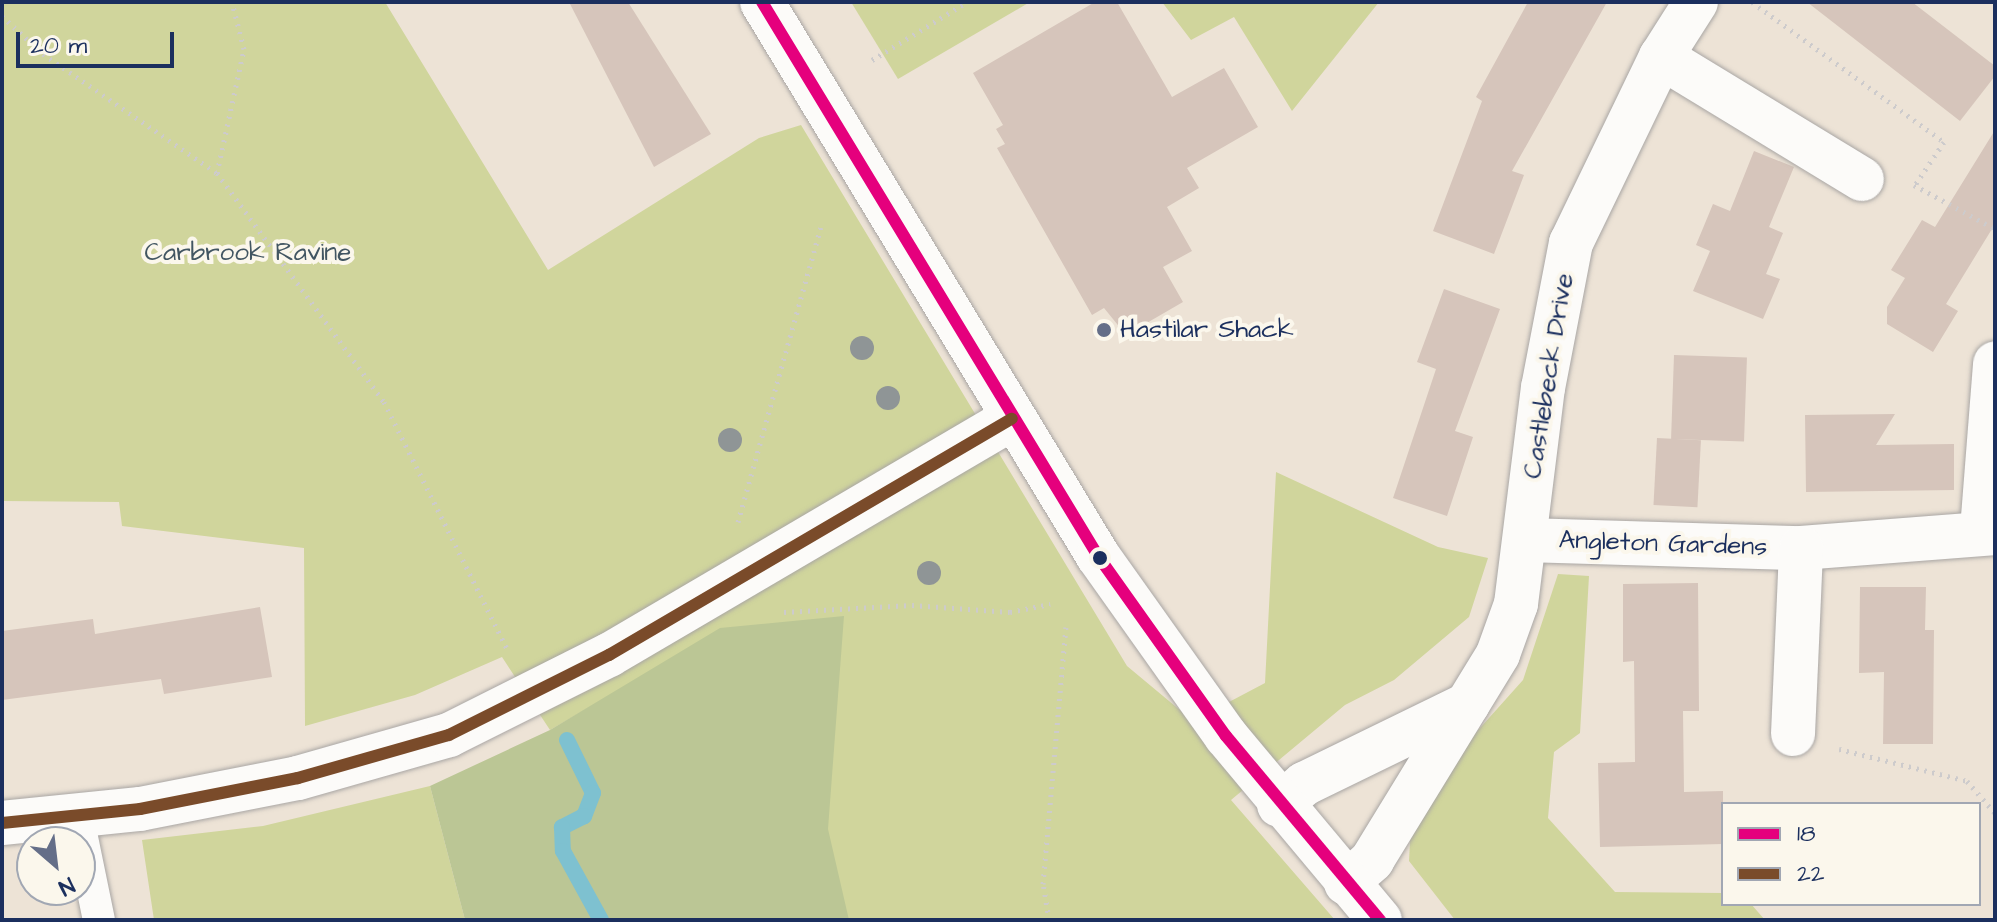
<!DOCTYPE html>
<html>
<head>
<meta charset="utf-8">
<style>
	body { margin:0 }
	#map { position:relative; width:1997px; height:922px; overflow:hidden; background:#ede3d6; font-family:"Architects Daughter",sans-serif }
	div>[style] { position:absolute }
	.green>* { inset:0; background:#d0d59c }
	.forest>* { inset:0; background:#bbc695 }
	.stream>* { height:16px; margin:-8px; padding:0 8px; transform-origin:8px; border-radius:8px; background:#7ec1d0 }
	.building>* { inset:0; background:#d6c5bb; transform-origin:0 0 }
	.path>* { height:5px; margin-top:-2.5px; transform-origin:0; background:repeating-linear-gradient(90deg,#cdcbcc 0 2px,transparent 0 8px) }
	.roads { filter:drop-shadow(0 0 2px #a9a6a4) drop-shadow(0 0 2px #a9a6a4) }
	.service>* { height:32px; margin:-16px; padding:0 16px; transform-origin:16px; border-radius:16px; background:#fcfbf9 }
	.minor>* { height:44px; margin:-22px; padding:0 22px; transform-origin:22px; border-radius:22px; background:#fcfbf9 }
	.tertiary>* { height:44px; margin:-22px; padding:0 22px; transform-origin:22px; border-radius:22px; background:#fcfbf9 }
	.bus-1>* { height:12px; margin:-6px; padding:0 6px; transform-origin:6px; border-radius:6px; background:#e5007d }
	.bus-2>* { height:12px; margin:-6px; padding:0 6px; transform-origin:6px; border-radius:6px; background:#7a4b2a }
	.trees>* { width:24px; height:24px; margin:-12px; border-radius:50%; background:#8f9596 }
	.dots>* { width:22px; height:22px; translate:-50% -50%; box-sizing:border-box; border:4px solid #fbf7ec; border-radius:50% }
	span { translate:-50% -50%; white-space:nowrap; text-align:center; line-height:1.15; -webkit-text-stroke:8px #fbf7ec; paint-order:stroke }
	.park-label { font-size:26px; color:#425662 }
	.poi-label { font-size:26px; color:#1b2f5e }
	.left { translate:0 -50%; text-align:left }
	.street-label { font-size:26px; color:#1b2f5e }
	.frame { position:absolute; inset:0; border:4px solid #1b2f5e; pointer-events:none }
	.legend { position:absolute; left:1721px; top:802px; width:260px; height:104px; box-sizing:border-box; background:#fbf7ec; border:2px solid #a1a7b3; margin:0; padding:10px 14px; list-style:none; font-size:24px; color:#1b2f5e }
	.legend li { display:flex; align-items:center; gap:16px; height:40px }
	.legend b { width:40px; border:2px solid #a1a7b3 }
	.north { position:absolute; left:16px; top:826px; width:80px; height:80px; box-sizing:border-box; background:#fbf7ec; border:2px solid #a1a7b3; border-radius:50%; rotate:152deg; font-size:22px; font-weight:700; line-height:32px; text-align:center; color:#1b2f5e }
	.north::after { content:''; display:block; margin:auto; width:28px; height:36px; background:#646e88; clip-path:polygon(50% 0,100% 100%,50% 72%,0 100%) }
	.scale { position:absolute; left:16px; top:32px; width:158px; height:36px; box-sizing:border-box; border:4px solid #1b2f5e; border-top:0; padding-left:10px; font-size:24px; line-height:28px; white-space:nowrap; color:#1b2f5e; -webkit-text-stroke:6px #fbf7ec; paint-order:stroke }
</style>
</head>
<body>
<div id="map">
	<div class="green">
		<i style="clip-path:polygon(2px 2px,385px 2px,548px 270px,759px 138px,801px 125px,1127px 666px,1193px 721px,1265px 683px,1276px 472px,1438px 547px,1488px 558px,1469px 617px,1394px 680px,1345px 705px,1231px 800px,1335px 920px,568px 920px,726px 628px,550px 730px,502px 657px,415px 695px,305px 726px,304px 548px,122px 526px,119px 502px,2px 501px)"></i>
		<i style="clip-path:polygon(851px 2px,1030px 2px,898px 79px)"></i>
		<i style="clip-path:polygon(1162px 2px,1379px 2px,1292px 111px,1234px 17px,1191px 40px)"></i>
		<i style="clip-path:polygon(1558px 574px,1589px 576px,1580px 733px,1554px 752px,1548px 818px,1615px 892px,1723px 893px,1723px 904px,1751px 904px,1765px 920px,1455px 920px,1409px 861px,1412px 804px,1523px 680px)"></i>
		<i style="clip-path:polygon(430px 786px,465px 920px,154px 920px,142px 840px,263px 826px)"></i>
	</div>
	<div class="forest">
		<i style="clip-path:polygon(844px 616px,828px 829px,849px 920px,465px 920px,430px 786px,550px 730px,720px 628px)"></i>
	</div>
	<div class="stream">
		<i style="left:567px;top:740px;width:59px;rotate:63.9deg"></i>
		<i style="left:593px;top:793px;width:25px;rotate:111deg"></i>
		<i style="left:584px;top:816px;width:25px;rotate:153deg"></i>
		<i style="left:562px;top:827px;width:24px;rotate:88deg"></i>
		<i style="left:563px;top:851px;width:79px;rotate:61.2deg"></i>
	</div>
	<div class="building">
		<i style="clip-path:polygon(569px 2px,628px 2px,711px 134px,654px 167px)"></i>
		<i style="clip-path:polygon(1095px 2px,1117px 2px,1172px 97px,1224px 68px,1258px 127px,1187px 168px,1199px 188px,1167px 207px,1192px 251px,1163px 267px,1183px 302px,1126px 335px,1104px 308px,1092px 315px,997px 148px,1005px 144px,996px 129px,1003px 125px,973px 73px)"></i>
		<i style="clip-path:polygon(1528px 2px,1607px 2px,1512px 171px,1524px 175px,1494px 254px,1433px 231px,1482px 101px,1476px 97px)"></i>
		<i style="clip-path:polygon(1807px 2px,1912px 2px,1995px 66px,1995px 76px,1960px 121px)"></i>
		<i style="clip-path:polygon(1995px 130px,1995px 224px,1946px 304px,1958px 311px,1933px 352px,1887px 324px,1887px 307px,1905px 278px,1891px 270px,1922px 220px,1935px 227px)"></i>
		<i style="clip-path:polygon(1754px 151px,1794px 167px,1769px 227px,1783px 233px,1766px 274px,1780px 279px,1763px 319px,1693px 291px,1710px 251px,1696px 245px,1713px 204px,1730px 211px)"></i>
		<i style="clip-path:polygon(1444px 289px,1500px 309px,1455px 431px,1473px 437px,1447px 516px,1393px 498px,1436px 369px,1417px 362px)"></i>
		<i style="left:1674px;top:355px;width:73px;height:84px;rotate:2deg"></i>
		<i style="clip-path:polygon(1895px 414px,1876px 445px,1954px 444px,1954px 490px,1806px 492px,1805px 415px)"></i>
		<i style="left:1657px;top:438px;width:44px;height:67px;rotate:3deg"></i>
		<i style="clip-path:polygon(1698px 583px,1699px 711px,1683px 711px,1684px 792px,1723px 791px,1723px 844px,1600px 847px,1598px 763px,1635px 762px,1634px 661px,1623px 662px,1623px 584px)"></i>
		<i style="clip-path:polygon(1860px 587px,1926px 587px,1925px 630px,1934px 630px,1933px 744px,1883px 744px,1884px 672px,1859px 673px)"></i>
		<i style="clip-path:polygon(260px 607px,272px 677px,164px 694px,161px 679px,2px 700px,2px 631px,93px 619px,95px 634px)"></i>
	</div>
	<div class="path">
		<i style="left:1752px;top:2px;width:238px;rotate:36.1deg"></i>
		<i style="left:1944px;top:142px;width:52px;rotate:124deg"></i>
		<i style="left:2px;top:16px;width:56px;rotate:42.8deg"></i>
		<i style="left:43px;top:54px;width:211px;rotate:34.4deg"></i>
		<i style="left:217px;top:173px;width:283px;rotate:53.9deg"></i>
		<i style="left:384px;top:402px;width:276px;rotate:63.5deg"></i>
		<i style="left:872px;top:60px;width:111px;rotate:-31.4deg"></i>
		<i style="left:217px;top:173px;width:127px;rotate:-77.7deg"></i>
		<i style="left:244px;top:49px;width:49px;rotate:-104.3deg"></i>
		<i style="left:1914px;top:185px;width:92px;rotate:28.5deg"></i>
		<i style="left:738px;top:522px;width:306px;rotate:-74.3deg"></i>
		<i style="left:784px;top:612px;width:128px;rotate:-3.1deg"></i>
		<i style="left:912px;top:605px;width:98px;rotate:4.1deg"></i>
		<i style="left:1010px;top:612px;width:41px;rotate:-11.3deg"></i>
		<i style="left:1839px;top:749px;width:132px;rotate:14deg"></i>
		<i style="left:1967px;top:781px;width:43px;rotate:48.8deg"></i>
		<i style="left:1049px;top:920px;width:36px;rotate:-99deg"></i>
		<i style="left:1043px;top:884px;width:258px;rotate:-84.9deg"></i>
	</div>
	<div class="roads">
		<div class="service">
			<i style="left:78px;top:818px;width:104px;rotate:78.4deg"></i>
		</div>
		<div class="minor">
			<i style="left:1661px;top:57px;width:235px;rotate:31.3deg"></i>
			<i style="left:1982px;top:530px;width:167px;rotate:-85.5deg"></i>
			<i style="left:1525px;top:540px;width:276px;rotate:1.7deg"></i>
			<i style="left:1801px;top:548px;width:195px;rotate:-4.4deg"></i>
			<i style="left:1793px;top:734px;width:186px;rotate:-87.5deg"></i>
			<i style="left:1279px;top:805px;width:33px;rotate:-40deg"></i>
			<i style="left:1304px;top:784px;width:182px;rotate:-26deg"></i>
			<i style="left:2px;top:823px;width:139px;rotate:-5.8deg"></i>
			<i style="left:140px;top:809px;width:161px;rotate:-11.1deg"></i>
			<i style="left:298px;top:778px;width:157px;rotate:-15.9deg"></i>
			<i style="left:449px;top:735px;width:179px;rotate:-26.6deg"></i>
			<i style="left:609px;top:655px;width:467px;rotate:-30.4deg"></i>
			<i style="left:1346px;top:883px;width:35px;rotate:-41deg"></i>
			<i style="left:1372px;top:860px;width:241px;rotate:-58.5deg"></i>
			<i style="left:1498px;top:654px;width:53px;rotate:-70.2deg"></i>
			<i style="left:1516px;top:604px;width:218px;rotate:-82.9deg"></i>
			<i style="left:1543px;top:388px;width:148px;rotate:-79.1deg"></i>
			<i style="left:1571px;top:243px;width:207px;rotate:-64.2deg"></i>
			<i style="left:1661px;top:57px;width:65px;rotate:-57.5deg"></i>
		</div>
		<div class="tertiary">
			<i style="left:762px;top:2px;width:648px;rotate:58.76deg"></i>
			<i style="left:1098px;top:556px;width:221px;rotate:54.6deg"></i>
			<i style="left:1226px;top:736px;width:240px;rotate:50.1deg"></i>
		</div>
	</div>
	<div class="bus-1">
		<i style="left:762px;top:2px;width:648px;rotate:58.76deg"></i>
		<i style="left:1098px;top:556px;width:221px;rotate:54.6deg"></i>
		<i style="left:1226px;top:736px;width:240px;rotate:50.1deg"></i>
	</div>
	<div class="bus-2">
		<i style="left:2px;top:823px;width:139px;rotate:-5.8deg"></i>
		<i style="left:140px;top:809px;width:161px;rotate:-11.1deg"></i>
		<i style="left:298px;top:778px;width:157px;rotate:-15.9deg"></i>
		<i style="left:449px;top:735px;width:179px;rotate:-26.6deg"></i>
		<i style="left:609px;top:655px;width:467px;rotate:-30.4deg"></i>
	</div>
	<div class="trees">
		<i style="left:862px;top:348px"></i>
		<i style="left:888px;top:398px"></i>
		<i style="left:730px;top:440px"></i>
		<i style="left:929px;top:573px"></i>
	</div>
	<div class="dots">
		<i style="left:1104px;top:330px;background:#646e88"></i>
		<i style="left:1100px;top:558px;background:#1b2f5e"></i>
	</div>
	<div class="park-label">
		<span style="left:248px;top:253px">Carbrook Ravine</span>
	</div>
	<div class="poi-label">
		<span class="left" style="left:1120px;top:330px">Hastilar Shack</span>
	</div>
	<div class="street-label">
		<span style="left:1549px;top:376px;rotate:-81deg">Castlebeck Drive</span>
		<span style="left:1663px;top:544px;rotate:2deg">Angleton Gardens</span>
	</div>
	<div class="frame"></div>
	<ul class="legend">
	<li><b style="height:10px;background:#e5007d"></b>18</li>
	<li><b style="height:10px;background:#7a4b2a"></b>22</li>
	</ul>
	<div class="north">N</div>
	<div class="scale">20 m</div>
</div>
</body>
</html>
